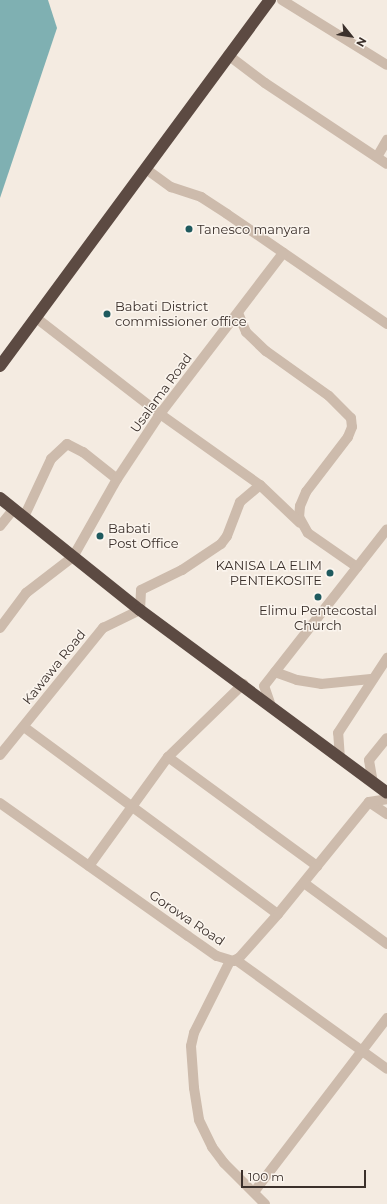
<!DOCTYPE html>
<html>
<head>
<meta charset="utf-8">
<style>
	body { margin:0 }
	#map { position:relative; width:387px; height:1204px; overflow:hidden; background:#f4ebe1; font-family:Montserrat,sans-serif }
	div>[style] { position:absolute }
	.water>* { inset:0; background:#7fb0b2 }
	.minor>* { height:10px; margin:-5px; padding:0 5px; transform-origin:5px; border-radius:5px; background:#cdbbac }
	.highway>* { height:12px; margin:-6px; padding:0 6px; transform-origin:6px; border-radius:6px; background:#5c4a42 }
	.dots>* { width:11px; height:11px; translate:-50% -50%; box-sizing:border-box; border:2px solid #fbf5ee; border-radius:50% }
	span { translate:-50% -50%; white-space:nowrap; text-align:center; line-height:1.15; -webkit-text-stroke:3px #fbf5ee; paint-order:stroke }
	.poi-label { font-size:13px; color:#3b302b }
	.left { translate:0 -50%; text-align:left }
	.right { translate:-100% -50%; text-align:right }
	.street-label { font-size:13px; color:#3b302b }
	.north { position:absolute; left:331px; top:16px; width:40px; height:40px; -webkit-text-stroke:3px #fbf5ee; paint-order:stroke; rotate:120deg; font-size:11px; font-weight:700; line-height:16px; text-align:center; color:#3b302b }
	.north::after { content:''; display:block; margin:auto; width:14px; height:18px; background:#3b302b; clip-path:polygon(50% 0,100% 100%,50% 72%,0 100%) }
	.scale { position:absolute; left:241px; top:1170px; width:125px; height:18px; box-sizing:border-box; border:2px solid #3b302b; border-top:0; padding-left:5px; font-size:12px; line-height:14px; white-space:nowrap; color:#3b302b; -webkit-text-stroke:3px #fbf5ee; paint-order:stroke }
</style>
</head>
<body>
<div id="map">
	<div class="water">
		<i style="clip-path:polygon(0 0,48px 0,57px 28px,0 198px)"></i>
	</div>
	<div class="minor">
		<i style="left:282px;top:0;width:123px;rotate:31.8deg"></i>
		<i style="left:228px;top:55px;width:46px;rotate:37.1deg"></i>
		<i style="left:265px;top:83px;width:146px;rotate:33.6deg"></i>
		<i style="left:377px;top:157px;width:20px;rotate:-60deg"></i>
		<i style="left:146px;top:169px;width:31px;rotate:36deg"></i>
		<i style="left:171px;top:187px;width:32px;rotate:18deg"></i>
		<i style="left:201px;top:197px;width:31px;rotate:33deg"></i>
		<i style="left:227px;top:214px;width:194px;rotate:34.5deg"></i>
		<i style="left:238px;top:313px;width:21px;rotate:67deg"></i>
		<i style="left:246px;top:332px;width:28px;rotate:44deg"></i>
		<i style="left:266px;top:351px;width:77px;rotate:35.5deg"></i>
		<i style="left:329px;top:396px;width:31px;rotate:45deg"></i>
		<i style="left:351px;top:418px;width:9px;rotate:84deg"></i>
		<i style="left:352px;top:427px;width:11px;rotate:112deg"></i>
		<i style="left:348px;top:437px;width:69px;rotate:127.4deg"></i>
		<i style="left:306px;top:492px;width:15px;rotate:113deg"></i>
		<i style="left:300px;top:506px;width:11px;rotate:95deg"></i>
		<i style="left:299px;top:517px;width:18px;rotate:61deg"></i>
		<i style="left:308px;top:533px;width:60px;rotate:34.8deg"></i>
		<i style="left:35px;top:317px;width:158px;rotate:37.8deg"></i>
		<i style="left:160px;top:414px;width:123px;rotate:35.4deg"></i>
		<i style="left:260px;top:485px;width:55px;rotate:43.5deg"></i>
		<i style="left:24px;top:517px;width:64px;rotate:-65deg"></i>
		<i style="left:51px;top:459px;width:22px;rotate:-43deg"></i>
		<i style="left:67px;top:444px;width:18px;rotate:27deg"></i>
		<i style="left:83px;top:452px;width:43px;rotate:38.5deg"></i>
		<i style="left:0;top:526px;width:22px;rotate:-51deg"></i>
		<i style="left:0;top:628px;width:44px;rotate:-53.4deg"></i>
		<i style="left:26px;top:593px;width:59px;rotate:-37.5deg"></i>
		<i style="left:73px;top:557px;width:90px;rotate:-60.6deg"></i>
		<i style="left:117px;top:479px;width:78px;rotate:-56.5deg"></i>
		<i style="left:160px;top:414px;width:203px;rotate:-52.6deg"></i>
		<i style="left:275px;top:672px;width:23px;rotate:20deg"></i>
		<i style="left:297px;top:680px;width:24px;rotate:9deg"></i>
		<i style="left:321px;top:684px;width:50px;rotate:-5.7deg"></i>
		<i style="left:271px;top:706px;width:21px;rotate:-109deg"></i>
		<i style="left:264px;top:686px;width:199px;rotate:-51.9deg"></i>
		<i style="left:24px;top:727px;width:315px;rotate:36.4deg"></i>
		<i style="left:0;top:755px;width:164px;rotate:-51deg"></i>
		<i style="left:103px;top:628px;width:41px;rotate:-25.9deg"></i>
		<i style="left:140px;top:610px;width:20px;rotate:-87deg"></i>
		<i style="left:141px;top:590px;width:46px;rotate:-26deg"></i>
		<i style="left:182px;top:570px;width:47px;rotate:-33.7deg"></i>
		<i style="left:221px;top:544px;width:10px;rotate:-53deg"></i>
		<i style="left:227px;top:536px;width:36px;rotate:-69deg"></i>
		<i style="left:240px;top:502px;width:26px;rotate:-40deg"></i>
		<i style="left:168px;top:757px;width:185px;rotate:36.2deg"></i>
		<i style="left:340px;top:759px;width:26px;rotate:-94deg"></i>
		<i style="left:338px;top:733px;width:90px;rotate:-56.8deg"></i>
		<i style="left:373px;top:783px;width:23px;rotate:-100deg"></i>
		<i style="left:369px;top:760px;width:28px;rotate:-51deg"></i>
		<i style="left:369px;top:802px;width:22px;rotate:34deg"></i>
		<i style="left:0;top:803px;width:230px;rotate:35.3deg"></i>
		<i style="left:188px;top:936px;width:35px;rotate:35deg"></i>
		<i style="left:217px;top:956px;width:17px;rotate:17deg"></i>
		<i style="left:233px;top:961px;width:7px;rotate:-27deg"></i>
		<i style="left:239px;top:958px;width:59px;rotate:-48.4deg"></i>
		<i style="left:278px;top:914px;width:144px;rotate:-50.9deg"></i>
		<i style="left:369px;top:802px;width:18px;rotate:-9deg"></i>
		<i style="left:89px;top:866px;width:135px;rotate:-54.1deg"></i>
		<i style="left:168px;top:757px;width:105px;rotate:-44.2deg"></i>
		<i style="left:304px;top:883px;width:103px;rotate:36.3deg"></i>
		<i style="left:236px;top:960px;width:186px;rotate:35.8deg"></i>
		<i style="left:230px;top:961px;width:80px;rotate:116.6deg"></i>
		<i style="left:194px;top:1033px;width:13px;rotate:103deg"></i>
		<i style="left:191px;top:1046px;width:42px;rotate:85.9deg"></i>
		<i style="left:194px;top:1088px;width:32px;rotate:81deg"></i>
		<i style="left:199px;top:1120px;width:30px;rotate:64deg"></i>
		<i style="left:212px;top:1147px;width:20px;rotate:53deg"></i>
		<i style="left:224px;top:1163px;width:58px;rotate:45deg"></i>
		<i style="left:254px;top:1192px;width:219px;rotate:-52.6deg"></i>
	</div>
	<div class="highway">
		<i style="left:0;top:366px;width:455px;rotate:-53.6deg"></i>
		<i style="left:0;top:498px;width:179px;rotate:38.7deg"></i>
		<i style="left:140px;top:610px;width:307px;rotate:36.5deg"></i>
	</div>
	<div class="dots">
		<i style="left:189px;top:229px;background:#1f5a5e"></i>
		<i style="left:107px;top:314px;background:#1f5a5e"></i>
		<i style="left:100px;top:536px;background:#1f5a5e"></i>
		<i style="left:330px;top:573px;background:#1f5a5e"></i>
		<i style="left:318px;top:597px;background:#1f5a5e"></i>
	</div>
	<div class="poi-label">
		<span class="left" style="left:197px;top:229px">Tanesco manyara</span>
		<span class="left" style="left:115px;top:314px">Babati District<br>commissioner office</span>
		<span class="left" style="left:108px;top:536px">Babati<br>Post Office</span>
		<span class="right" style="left:322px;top:573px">KANISA LA ELIM<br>PENTEKOSITE</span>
		<span style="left:318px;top:618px">Elimu Pentecostal<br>Church</span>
	</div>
	<div class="street-label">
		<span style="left:161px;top:393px;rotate:-54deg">Usalama Road</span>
		<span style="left:54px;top:667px;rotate:-51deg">Kawawa Road</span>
		<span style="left:187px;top:918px;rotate:34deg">Gorowa Road</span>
	</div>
	<div class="north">N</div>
	<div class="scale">100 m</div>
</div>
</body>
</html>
